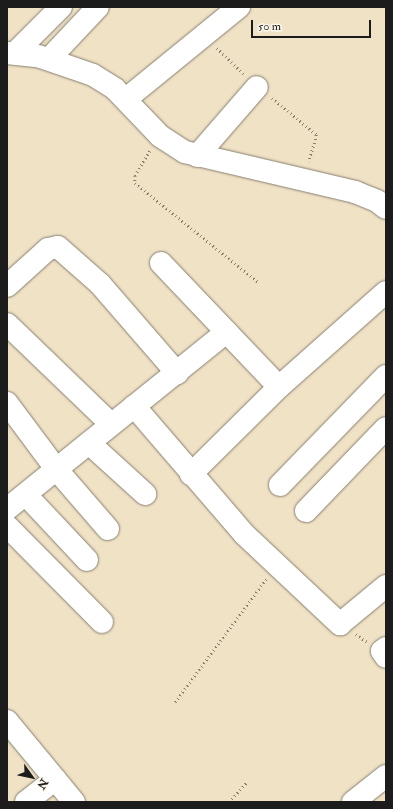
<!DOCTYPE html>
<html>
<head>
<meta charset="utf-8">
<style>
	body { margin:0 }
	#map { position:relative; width:393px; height:809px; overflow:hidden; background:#f0e2c5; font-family:"IM FELL Double Pica",serif }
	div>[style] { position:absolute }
	.path>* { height:2.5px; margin-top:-1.25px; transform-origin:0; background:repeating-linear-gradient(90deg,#867f70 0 1px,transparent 0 4px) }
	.roads { filter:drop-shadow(0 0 1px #867f70) drop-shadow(0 0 1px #867f70) }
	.minor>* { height:22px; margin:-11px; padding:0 11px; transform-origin:11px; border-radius:11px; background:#fff }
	span { translate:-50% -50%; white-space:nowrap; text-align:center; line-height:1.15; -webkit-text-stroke:3.5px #fbf7ec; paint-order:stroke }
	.frame { position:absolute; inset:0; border:8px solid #1c1c1c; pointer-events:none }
	.north { position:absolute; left:12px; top:757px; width:40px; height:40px; -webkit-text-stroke:3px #fbf7ec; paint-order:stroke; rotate:123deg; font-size:11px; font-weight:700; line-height:16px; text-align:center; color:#1c1c1c }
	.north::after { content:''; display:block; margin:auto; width:14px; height:18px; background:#1c1c1c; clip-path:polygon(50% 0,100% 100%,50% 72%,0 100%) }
	.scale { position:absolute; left:251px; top:20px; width:120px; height:18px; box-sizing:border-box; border:2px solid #1c1c1c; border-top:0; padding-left:5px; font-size:12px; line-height:14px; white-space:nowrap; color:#1c1c1c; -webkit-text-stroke:3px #fbf7ec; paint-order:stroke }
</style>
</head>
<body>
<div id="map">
	<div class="path">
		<i style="left:217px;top:48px;width:37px;rotate:44deg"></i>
		<i style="left:272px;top:98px;width:58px;rotate:39.4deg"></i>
		<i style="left:317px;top:135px;width:28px;rotate:107deg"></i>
		<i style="left:150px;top:151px;width:29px;rotate:121deg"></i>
		<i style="left:135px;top:176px;width:7px;rotate:90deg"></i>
		<i style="left:135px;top:183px;width:158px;rotate:38.8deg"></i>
		<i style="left:356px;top:634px;width:14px;rotate:36deg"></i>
		<i style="left:175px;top:702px;width:153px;rotate:-53.5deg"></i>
		<i style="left:229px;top:802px;width:27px;rotate:-48deg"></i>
	</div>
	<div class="roads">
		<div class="minor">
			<i style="left:7px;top:53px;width:31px;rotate:6deg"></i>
			<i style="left:38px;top:56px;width:58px;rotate:19.1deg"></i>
			<i style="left:93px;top:75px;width:26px;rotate:32deg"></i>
			<i style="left:115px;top:89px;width:65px;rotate:46.2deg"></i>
			<i style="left:160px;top:136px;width:30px;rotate:33deg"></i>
			<i style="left:185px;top:152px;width:175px;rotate:13.2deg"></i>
			<i style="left:355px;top:192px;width:24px;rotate:22deg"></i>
			<i style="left:377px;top:201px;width:11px;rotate:38deg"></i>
			<i style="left:15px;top:53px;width:65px;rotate:-45deg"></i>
			<i style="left:49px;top:59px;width:71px;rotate:-46.7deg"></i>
			<i style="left:126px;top:99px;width:146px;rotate:-39.2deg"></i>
			<i style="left:197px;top:156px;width:91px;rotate:-49deg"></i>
			<i style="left:161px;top:263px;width:171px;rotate:46.4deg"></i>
			<i style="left:279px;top:387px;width:124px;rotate:135.3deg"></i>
			<i style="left:7px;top:286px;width:55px;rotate:-42.1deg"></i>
			<i style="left:48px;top:249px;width:10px;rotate:-11deg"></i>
			<i style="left:58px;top:247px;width:56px;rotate:41.4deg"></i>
			<i style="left:100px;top:284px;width:118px;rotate:49.1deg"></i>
			<i style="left:7px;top:324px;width:144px;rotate:43.9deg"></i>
			<i style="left:279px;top:387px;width:143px;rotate:-41.6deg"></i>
			<i style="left:7px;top:403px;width:84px;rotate:53.3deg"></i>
			<i style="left:57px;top:470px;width:78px;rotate:49.2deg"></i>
			<i style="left:134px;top:406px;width:169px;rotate:49.3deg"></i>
			<i style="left:244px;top:534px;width:132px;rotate:43.2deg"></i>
			<i style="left:340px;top:624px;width:60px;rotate:-39.6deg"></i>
			<i style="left:89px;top:443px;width:76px;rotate:42.3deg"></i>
			<i style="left:280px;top:485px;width:152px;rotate:-45.8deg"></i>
			<i style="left:26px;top:495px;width:89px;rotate:46.8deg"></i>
			<i style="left:7px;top:509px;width:282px;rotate:-38.9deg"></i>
			<i style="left:306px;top:511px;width:115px;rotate:-46.1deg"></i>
			<i style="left:7px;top:526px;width:135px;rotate:45.3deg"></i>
			<i style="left:386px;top:648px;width:5px;rotate:143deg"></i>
			<i style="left:382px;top:651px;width:7px;rotate:56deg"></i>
			<i style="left:7px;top:721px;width:105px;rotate:50.4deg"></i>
			<i style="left:26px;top:802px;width:37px;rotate:-38deg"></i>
			<i style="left:353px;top:802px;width:42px;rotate:-38.2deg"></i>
		</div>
	</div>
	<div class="frame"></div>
	<div class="north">N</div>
	<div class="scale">50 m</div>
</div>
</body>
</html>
